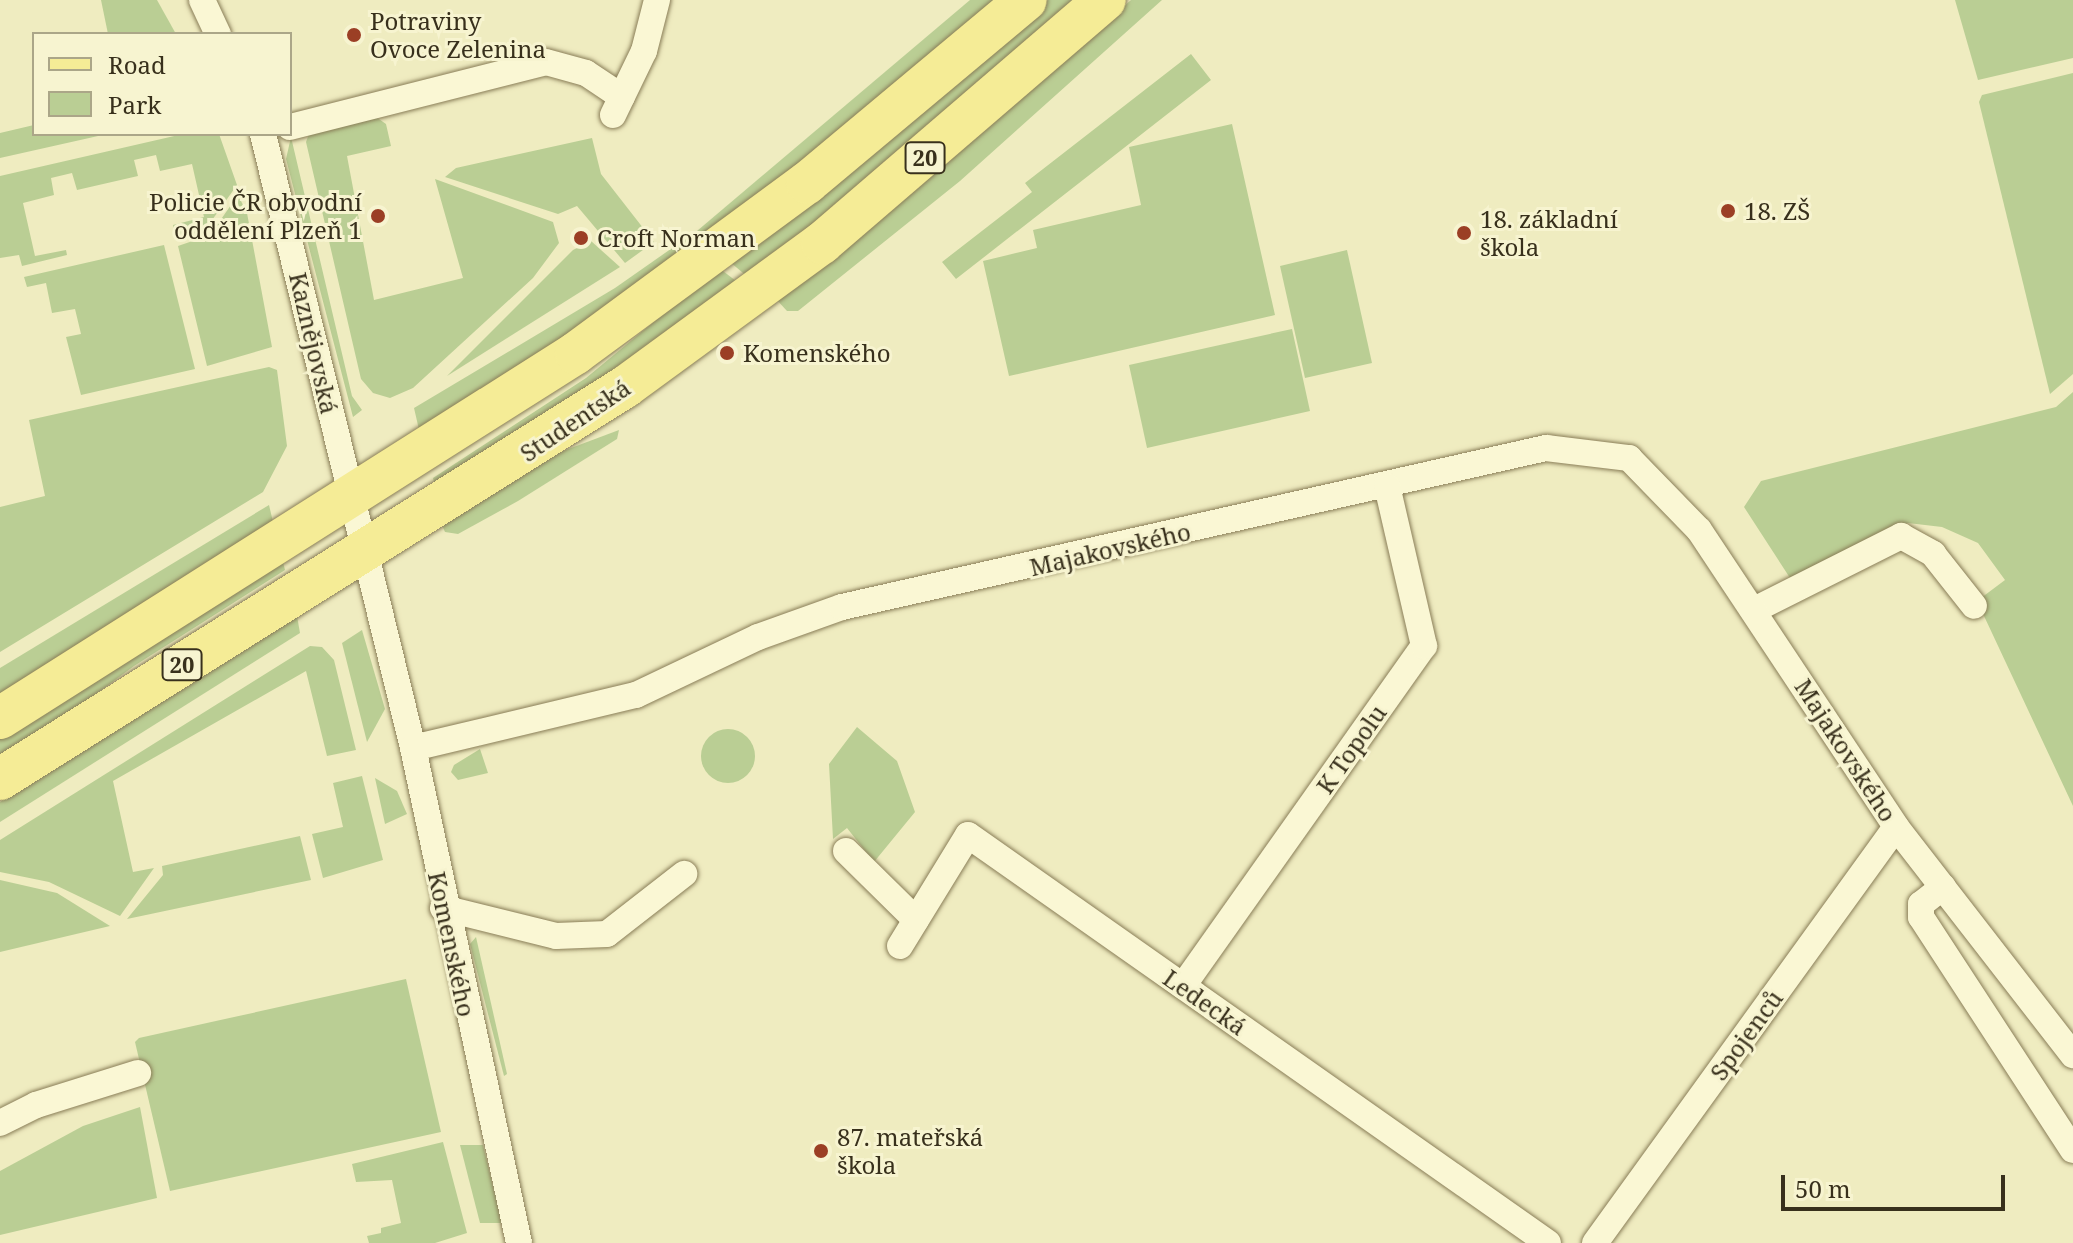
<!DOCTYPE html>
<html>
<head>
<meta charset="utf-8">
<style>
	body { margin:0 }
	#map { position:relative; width:2073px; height:1243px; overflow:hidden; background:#efecc0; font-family:"Noto Serif",serif }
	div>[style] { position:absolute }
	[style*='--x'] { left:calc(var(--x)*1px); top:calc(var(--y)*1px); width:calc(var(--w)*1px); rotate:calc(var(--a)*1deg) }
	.green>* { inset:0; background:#bace94 }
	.round { border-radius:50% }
	.roads { filter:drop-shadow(0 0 2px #897d57) drop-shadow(0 0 2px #897d57) }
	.minor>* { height:26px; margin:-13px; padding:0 13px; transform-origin:13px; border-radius:13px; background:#faf7d4 }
	.primary>* { height:42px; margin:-21px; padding:0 21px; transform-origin:21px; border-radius:21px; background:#f5ec96 }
	.dots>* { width:22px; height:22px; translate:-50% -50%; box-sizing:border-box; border:4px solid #f7f4d0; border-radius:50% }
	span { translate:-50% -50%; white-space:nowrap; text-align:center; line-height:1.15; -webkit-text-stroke:6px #f7f4d0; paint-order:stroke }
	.shield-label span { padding:2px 6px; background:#f7f4d0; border:2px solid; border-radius:6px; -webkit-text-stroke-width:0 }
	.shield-label { font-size:22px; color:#38301c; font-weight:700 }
	.poi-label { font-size:24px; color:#38301c }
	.left { translate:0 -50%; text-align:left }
	.right { translate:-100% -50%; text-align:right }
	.street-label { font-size:24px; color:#38301c }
	.legend { position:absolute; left:32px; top:32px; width:260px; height:104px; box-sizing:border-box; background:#f7f4d0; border:2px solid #aba688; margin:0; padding:10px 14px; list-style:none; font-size:24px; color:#38301c }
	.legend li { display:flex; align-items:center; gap:16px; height:40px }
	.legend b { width:40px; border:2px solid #aba688 }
	.scale { position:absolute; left:1781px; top:1175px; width:224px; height:36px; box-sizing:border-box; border:4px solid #38301c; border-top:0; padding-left:10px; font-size:24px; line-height:28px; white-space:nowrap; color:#38301c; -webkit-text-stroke:6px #f7f4d0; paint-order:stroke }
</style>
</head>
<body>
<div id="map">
	<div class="green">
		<i style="clip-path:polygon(101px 0,157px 0,176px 34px,108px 34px)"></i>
		<i style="clip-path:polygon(970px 0,1000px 0,705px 241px,697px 231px)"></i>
		<i style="clip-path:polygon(1048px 0,1081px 0,749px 278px,730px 262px)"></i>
		<i style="clip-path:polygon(1131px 0,1162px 0,960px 181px,798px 311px,787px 311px,776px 299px,987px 129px)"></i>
		<i style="clip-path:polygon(1955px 0,2073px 0,2073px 58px,1978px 80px)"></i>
		<i style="clip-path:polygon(1191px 54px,1211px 80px,956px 279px,942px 262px,1032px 192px,1025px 183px)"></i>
		<i style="clip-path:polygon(2073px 73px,2073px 374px,2050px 394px,1979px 102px,1982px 95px)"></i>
		<i style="clip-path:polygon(376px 117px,386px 124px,391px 146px,347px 156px,374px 300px,463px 278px,435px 179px,553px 222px,559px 243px,533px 278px,413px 388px,390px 398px,373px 393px,361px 379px,306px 142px,309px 134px)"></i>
		<i style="clip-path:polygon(1232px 124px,1275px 315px,1009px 376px,983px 261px,1037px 248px,1033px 230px,1141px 205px,1129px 147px)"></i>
		<i style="clip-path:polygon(34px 125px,34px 134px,107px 134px,0 158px,0 133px)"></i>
		<i style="clip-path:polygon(183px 134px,219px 134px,237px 185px,205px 230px,176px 240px,173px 225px,204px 217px,192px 164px,160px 171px,156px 155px,134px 160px,138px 176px,77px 190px,72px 173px,51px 178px,54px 195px,23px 203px,35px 256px,66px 250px,67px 255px,22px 266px,19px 255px,0 258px,0 176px)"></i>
		<i style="clip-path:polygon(291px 137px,352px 396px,362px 410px,353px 417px,286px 159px)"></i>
		<i style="clip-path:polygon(592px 138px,601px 174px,654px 242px,625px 263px,577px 206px,558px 214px,445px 177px,456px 168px)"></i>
		<i style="clip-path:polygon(238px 195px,247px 213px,272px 347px,207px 366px,178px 246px,210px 235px)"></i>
		<i style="clip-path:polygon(685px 239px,696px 248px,420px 434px,414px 408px,615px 288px)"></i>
		<i style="clip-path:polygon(591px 241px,620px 267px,447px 376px,573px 250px)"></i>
		<i style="clip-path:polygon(164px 245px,195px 369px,81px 395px,66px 337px,81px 334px,75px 309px,52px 313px,46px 283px,27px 287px,24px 277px)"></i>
		<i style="clip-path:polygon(1347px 250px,1372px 363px,1305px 378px,1280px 266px)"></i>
		<i style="clip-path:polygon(719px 268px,740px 284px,436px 491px,433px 478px,586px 378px)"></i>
		<i style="clip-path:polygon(1292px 329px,1310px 411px,1147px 448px,1129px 365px)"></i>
		<i style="clip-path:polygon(269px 367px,277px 370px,287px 446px,263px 492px,0 652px,0 507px,45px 496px,29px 420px)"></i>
		<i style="clip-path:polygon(2073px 392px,2073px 806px,1977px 601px,2005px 580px,1978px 543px,1942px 527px,1908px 523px,1790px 578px,1744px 507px,1761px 481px,2056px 407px)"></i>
		<i style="clip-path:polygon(619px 430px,617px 439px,518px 501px,458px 534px,445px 532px,442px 525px,555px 454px)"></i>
		<i style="clip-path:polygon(269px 505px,274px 526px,0 699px,0 668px)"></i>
		<i style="clip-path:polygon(282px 558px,285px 570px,134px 666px,0 765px,0 739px)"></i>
		<i style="clip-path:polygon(297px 616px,300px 633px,0 822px,0 802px)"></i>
		<i style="clip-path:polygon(362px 630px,385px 709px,367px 742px,342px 643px)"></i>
		<i style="clip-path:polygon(310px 646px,322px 647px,334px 660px,356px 750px,327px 756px,306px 671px,113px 781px,133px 872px,154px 868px,120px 916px,49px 882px,0 872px,0 840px)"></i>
		<i style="clip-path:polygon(857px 727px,897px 761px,915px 812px,874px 862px,847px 828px,833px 839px,829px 764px)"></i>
		<i class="round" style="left:701px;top:729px;width:54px;height:54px"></i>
		<i style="clip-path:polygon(480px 749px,488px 773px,458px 780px,451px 772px,454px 765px)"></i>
		<i style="clip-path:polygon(362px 776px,383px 860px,323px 878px,312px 834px,343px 827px,333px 783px)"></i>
		<i style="clip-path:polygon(375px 778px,397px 791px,407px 814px,385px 824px)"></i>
		<i style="clip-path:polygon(300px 836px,311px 880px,127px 919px,163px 875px,162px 866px)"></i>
		<i style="clip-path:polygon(0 880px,57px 893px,110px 926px,0 952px)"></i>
		<i style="clip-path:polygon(476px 937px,507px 1074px,504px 1076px,470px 944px)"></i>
		<i style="clip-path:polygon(406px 979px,441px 1132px,170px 1191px,135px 1042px,139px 1038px)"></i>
		<i style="clip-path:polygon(140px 1107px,157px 1198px,0 1235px,0 1171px,83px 1126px)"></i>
		<i style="clip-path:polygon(443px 1142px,467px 1233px,435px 1243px,369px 1243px,367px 1236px,381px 1233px,381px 1228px,401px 1223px,392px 1180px,356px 1182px,352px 1164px)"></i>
		<i style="clip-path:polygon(460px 1145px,483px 1145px,502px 1223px,480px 1223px)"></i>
	</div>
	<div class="roads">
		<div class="minor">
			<i style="--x:202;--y:0;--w:38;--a:65"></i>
			<i style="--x:613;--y:115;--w:71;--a:-64.2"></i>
			<i style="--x:644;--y:51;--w:53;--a:-75.7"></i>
			<i style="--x:290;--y:127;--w:264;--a:-14.2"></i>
			<i style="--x:546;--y:62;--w:41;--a:15.4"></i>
			<i style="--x:586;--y:73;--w:43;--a:33.7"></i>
			<i style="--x:263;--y:134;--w:632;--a:76.27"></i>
			<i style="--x:413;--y:748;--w:506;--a:77.91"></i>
			<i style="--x:1754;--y:610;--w:165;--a:-26.7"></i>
			<i style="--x:1901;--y:536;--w:37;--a:29"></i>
			<i style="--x:1933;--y:554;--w:66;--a:51.7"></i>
			<i style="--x:413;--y:748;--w:229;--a:-13.4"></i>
			<i style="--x:636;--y:695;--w:135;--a:-25.4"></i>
			<i style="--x:758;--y:637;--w:89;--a:-19.7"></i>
			<i style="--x:842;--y:607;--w:722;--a:-12.73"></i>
			<i style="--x:1546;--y:448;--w:84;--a:6.9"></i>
			<i style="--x:1629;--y:458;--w:100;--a:45.8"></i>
			<i style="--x:1699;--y:530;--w:356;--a:56.4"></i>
			<i style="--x:1896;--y:827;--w:289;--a:52.2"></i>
			<i style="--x:846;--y:851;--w:98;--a:44.6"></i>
			<i style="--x:1943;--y:887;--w:28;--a:142"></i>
			<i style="--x:1921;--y:904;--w:13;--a:90"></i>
			<i style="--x:1921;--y:917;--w:278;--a:56.9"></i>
			<i style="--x:443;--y:908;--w:116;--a:13.9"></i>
			<i style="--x:556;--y:936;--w:51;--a:-2.2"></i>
			<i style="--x:607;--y:934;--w:98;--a:-37.9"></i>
			<i style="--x:900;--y:946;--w:130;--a:-58.5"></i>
			<i style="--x:968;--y:835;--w:709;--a:35.12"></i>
			<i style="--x:1183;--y:986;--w:417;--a:-54.7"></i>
			<i style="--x:1424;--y:646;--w:164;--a:-103"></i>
			<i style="--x:0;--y:1123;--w:40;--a:-26.6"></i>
			<i style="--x:36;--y:1105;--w:107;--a:-17.4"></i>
			<i style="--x:1595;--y:1243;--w:513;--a:-54.11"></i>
		</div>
		<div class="primary">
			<i style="--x:0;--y:718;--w:682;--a:-32.36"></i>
			<i style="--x:576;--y:353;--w:287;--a:-36.4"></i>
			<i style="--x:807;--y:183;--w:285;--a:-39.9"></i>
			<i style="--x:0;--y:779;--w:738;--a:-32.1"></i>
			<i style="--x:625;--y:387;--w:244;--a:-36.2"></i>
			<i style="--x:822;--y:243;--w:373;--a:-40.7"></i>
		</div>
	</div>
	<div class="dots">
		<i style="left:354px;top:35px;background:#9b3f25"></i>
		<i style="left:1728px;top:211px;background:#9b3f25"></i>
		<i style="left:378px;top:216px;background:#9b3f25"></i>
		<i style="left:1464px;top:233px;background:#9b3f25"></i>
		<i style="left:581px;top:238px;background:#9b3f25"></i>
		<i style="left:727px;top:353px;background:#9b3f25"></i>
		<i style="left:821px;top:1151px;background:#9b3f25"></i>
	</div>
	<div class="shield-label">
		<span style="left:925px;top:158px">20</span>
		<span style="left:182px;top:665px">20</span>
	</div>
	<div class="poi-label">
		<span class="left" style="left:370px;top:35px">Potraviny<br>Ovoce Zelenina</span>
		<span class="right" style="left:362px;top:216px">Policie ČR obvodní<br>oddělení Plzeň 1</span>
		<span class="left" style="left:1744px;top:211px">18. ZŠ</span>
		<span class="left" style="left:1480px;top:233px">18. základní<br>škola</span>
		<span class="left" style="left:597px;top:238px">Croft Norman</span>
		<span class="left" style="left:743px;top:353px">Komenského</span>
		<span class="left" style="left:837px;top:1151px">87. mateřská<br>škola</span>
	</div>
	<div class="street-label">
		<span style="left:314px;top:343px;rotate:77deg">Kaznějovská</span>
		<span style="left:575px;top:420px;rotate:-34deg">Studentská</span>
		<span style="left:1110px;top:549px;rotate:-13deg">Majakovského</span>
		<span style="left:1351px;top:749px;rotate:-55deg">K Topolu</span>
		<span style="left:1846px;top:750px;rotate:57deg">Majakovského</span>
		<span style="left:452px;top:944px;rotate:78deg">Komenského</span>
		<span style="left:1205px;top:1002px;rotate:35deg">Ledecká</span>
		<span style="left:1746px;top:1035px;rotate:-54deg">Spojenců</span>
	</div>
	<ul class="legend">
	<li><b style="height:10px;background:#f5ec96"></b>Road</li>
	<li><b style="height:22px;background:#bace94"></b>Park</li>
	</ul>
	<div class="scale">50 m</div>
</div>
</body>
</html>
